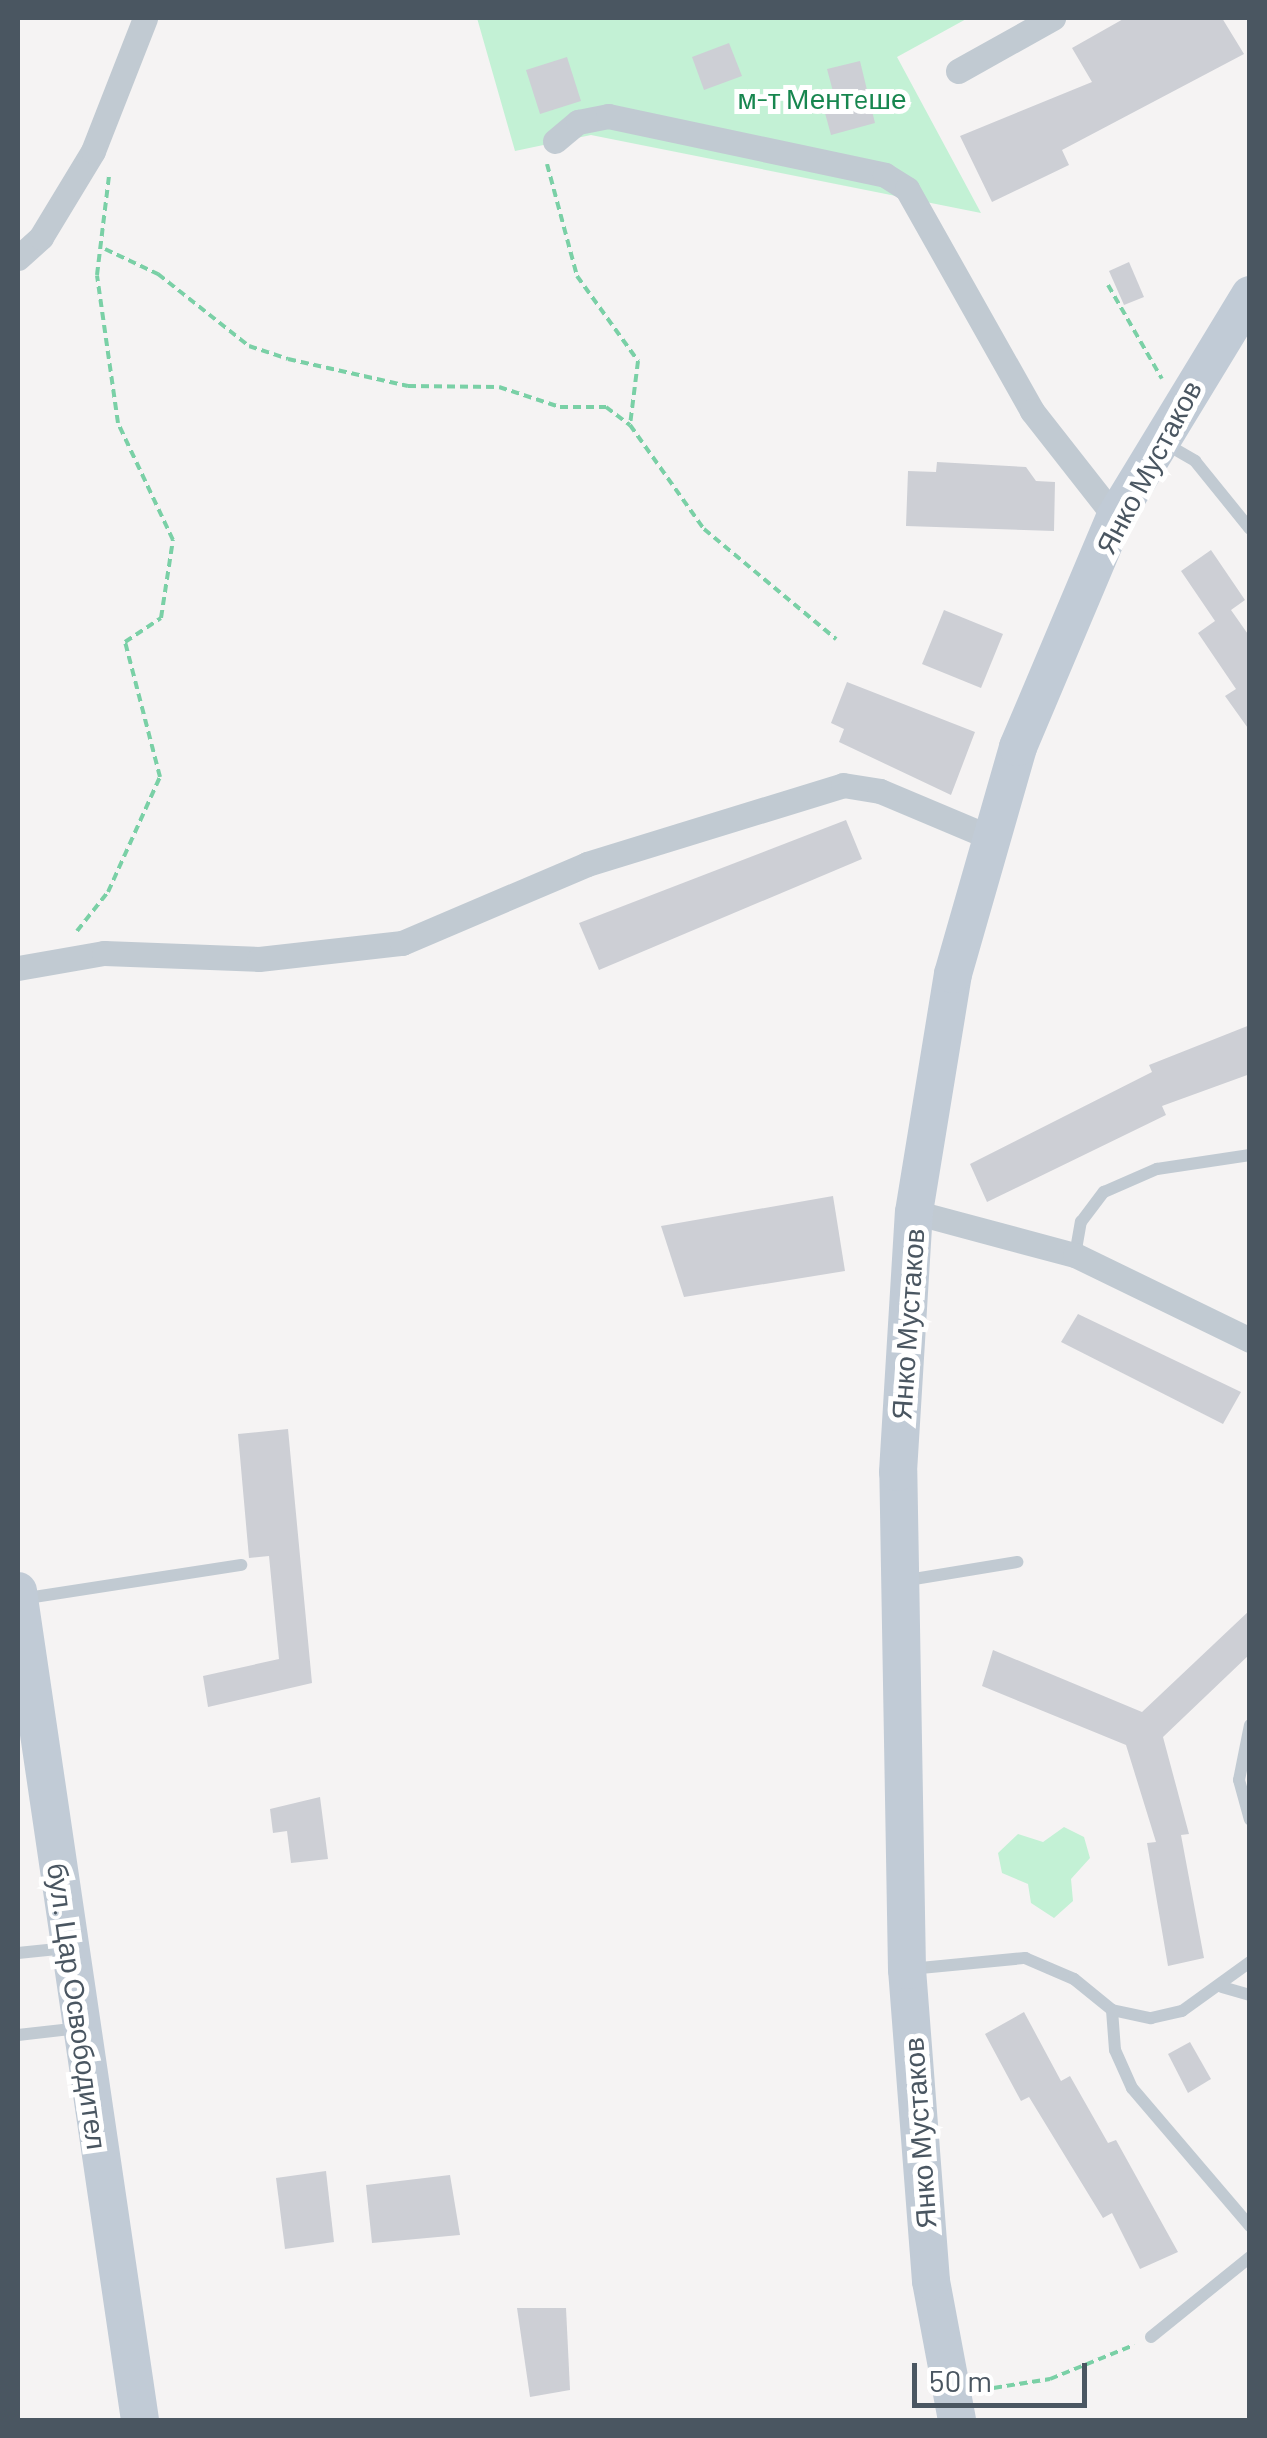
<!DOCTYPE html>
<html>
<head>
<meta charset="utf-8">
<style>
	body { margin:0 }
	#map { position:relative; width:1267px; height:2438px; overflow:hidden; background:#f5f3f3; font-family:Barlow,sans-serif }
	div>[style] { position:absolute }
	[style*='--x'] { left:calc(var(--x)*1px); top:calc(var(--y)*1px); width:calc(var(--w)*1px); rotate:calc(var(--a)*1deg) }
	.green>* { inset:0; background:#c3f1d5 }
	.building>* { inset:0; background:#cdcfd5 }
	.path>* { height:4px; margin-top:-2px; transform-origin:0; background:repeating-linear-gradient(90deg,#7ad0a6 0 8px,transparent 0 13px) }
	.lane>* { height:12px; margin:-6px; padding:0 6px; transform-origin:6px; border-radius:6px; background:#c1cad2 }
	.street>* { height:25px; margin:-12.5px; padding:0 12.5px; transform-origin:12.5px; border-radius:12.5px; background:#c1cad2 }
	.secondary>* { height:38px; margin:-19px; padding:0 19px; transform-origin:19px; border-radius:19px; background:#c1cbd6 }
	span { translate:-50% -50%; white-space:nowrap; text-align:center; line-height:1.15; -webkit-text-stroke:10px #fff; paint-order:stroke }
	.park-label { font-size:28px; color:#17864f }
	.street-label { font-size:28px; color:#4a5661 }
	.frame { position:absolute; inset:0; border:20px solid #4a5661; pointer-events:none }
	.scale { position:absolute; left:912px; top:2363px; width:175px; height:45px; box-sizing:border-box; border:5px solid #4a5661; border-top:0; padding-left:12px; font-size:30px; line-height:35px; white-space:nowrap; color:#4a5661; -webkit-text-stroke:8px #fff; paint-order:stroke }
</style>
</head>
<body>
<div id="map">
	<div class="green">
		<i style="clip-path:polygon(477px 18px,968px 18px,897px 57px,981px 213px,591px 135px,515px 151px)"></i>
		<i style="clip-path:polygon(1064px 1827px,1084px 1837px,1090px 1858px,1071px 1879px,1073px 1901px,1054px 1918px,1031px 1903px,1028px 1884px,1002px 1873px,998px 1853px,1018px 1834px,1043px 1842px)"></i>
	</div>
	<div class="building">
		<i style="clip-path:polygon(1125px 18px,1222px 18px,1244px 54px,1062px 150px,1069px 165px,992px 202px,960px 136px,1092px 82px,1072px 48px)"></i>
		<i style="clip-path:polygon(729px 43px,742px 76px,704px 90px,692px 57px)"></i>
		<i style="clip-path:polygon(567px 57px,581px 101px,540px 114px,526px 70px)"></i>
		<i style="clip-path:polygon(860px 61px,875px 123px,831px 135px,822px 102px,835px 99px,827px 69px)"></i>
		<i style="clip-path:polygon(1129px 262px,1144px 297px,1124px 305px,1109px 271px)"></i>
		<i style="clip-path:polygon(937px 462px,1026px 467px,1036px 481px,1055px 482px,1054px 531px,906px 526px,908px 471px,936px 472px)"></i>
		<i style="clip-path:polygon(1211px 550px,1245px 600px,1231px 610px,1250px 637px,1250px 731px,1225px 696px,1236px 689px,1198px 633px,1215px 621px,1181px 571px)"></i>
		<i style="clip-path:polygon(944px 610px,1003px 634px,981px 688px,922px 664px)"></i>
		<i style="clip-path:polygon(847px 682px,975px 732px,951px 795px,839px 742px,844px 729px,831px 723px)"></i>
		<i style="clip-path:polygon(846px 820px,862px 859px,599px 970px,579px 923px)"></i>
		<i style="clip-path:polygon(1250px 1025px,1250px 1074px,1162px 1106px,1166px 1115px,987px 1202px,970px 1164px,1152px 1072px,1149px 1065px)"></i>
		<i style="clip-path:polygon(833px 1196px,845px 1271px,684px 1297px,661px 1226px)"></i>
		<i style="clip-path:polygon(1078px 1314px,1241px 1392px,1223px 1424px,1061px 1342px)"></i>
		<i style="clip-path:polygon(288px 1429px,312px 1683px,208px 1707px,203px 1676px,279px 1659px,269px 1556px,249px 1558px,238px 1434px)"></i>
		<i style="clip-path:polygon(1250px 1610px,1250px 1654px,1163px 1737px,1189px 1834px,1181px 1835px,1204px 1958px,1168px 1966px,1147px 1843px,1156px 1842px,1126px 1745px,982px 1686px,993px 1650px,1142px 1712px)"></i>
		<i style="clip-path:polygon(320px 1797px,328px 1859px,291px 1863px,287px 1831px,273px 1833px,270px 1809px)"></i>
		<i style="clip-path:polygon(1024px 2012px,1061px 2081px,1070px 2076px,1108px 2143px,1116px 2140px,1178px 2252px,1140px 2269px,1112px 2213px,1103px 2218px,1029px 2097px,1021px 2101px,985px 2034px)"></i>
		<i style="clip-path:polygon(1190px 2042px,1211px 2079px,1188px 2093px,1168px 2054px)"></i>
		<i style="clip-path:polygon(326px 2171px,334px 2242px,285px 2249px,276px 2178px)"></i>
		<i style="clip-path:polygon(450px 2175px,460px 2235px,372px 2243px,366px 2185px)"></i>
		<i style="clip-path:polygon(517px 2308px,566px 2308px,570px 2390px,530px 2397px)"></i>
	</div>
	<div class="path">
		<i style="--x:547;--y:164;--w:116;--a:75"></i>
		<i style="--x:577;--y:276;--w:105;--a:54.3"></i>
		<i style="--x:638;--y:361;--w:64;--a:97.1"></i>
		<i style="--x:105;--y:249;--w:59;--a:25.3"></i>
		<i style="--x:158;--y:274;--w:116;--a:38.4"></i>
		<i style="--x:249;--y:346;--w:41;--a:18.4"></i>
		<i style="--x:288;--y:359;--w:123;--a:12.7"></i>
		<i style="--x:408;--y:386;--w:91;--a:0.6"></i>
		<i style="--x:499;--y:387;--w:64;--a:18.2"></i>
		<i style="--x:560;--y:407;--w:46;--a:0"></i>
		<i style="--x:606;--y:407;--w:30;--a:37"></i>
		<i style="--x:630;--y:425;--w:128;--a:54.6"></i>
		<i style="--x:704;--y:529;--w:172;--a:39.8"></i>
		<i style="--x:1108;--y:285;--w:108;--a:60.1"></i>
		<i style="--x:77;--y:931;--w:50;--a:-51.5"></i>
		<i style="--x:108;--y:892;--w:126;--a:-65.7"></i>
		<i style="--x:160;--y:777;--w:139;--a:-104.5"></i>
		<i style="--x:125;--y:642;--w:43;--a:-33.7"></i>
		<i style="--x:161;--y:618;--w:79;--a:-81.3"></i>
		<i style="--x:173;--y:540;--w:129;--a:-115.2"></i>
		<i style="--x:118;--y:423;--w:149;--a:-98.1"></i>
		<i style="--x:97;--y:275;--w:100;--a:-83.1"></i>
		<i style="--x:981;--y:2390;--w:70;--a:-9.1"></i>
		<i style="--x:1050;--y:2379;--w:91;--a:-22"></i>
	</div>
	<div class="lane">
		<i style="--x:1166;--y:444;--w:34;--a:30"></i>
		<i style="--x:1195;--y:461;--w:87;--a:51"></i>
		<i style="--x:1075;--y:1255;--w:34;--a:-80"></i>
		<i style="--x:1081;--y:1222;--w:38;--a:-53"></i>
		<i style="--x:1104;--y:1192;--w:58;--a:-23.5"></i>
		<i style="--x:1157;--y:1169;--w:94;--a:-8.6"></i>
		<i style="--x:902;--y:1581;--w:117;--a:-9.4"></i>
		<i style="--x:21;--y:1599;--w:223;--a:-8.8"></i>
		<i style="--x:1250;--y:1725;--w:56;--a:101.3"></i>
		<i style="--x:1239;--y:1780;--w:41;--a:74.6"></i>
		<i style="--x:18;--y:1953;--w:49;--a:-5.8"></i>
		<i style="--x:910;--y:1969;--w:116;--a:-5.5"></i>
		<i style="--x:1025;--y:1958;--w:53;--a:23.2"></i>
		<i style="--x:1074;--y:1979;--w:49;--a:39.2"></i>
		<i style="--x:1112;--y:2010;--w:40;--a:85.7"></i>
		<i style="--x:1115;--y:2050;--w:42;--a:65.9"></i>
		<i style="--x:1132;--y:2088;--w:182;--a:49.5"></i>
		<i style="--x:1222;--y:1987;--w:29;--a:16"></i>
		<i style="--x:1112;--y:2010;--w:40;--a:12"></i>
		<i style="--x:1151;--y:2018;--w:32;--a:-13"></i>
		<i style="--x:1182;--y:2011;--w:84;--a:-35.8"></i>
		<i style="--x:18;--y:2035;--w:61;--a:-6.5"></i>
		<i style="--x:1151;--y:2337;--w:127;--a:-38.9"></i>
	</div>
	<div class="street">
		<i style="--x:958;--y:71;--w:109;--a:-29.2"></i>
		<i style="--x:555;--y:141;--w:30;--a:-40"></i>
		<i style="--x:578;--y:122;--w:31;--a:-11"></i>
		<i style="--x:608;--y:116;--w:283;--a:12"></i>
		<i style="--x:885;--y:175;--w:26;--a:32"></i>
		<i style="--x:907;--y:189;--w:255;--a:60.6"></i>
		<i style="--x:1032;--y:411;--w:135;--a:51.9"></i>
		<i style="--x:18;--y:258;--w:31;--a:-42"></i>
		<i style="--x:41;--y:237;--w:100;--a:-58.8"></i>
		<i style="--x:93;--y:151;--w:143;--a:-68.6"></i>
		<i style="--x:18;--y:968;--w:87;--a:-9.9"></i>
		<i style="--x:104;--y:953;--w:155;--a:2.2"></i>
		<i style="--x:259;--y:959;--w:144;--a:-6.4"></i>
		<i style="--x:402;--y:943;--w:201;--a:-23.1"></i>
		<i style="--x:587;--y:864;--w:268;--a:-17.1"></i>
		<i style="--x:843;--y:785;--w:37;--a:9"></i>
		<i style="--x:880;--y:791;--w:116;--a:22.8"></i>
		<i style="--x:914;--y:1212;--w:167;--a:15"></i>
		<i style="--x:1075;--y:1255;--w:195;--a:25.9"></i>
	</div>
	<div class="secondary">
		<i style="--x:18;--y:1591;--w:838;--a:81.63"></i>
		<i style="--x:957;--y:2420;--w:141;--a:-100.6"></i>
		<i style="--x:931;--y:2281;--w:312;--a:-94.4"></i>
		<i style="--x:907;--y:1970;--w:498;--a:-91"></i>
		<i style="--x:898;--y:1472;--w:260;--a:-86.5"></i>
		<i style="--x:914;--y:1212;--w:241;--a:-80.7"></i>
		<i style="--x:953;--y:974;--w:236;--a:-74"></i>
		<i style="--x:1018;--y:747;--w:250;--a:-67.1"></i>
		<i style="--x:1115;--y:517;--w:260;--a:-58.7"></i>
	</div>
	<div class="park-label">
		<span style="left:822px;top:98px">м-т Ментeше</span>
	</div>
	<div class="street-label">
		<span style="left:1148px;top:467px;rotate:-62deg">Янко Мустаков</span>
		<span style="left:907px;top:1324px;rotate:-86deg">Янко Мустаков</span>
		<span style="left:78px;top:2006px;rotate:82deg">бул. Цар Освободител</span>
		<span style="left:919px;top:2133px;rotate:-94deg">Янко Мустаков</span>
	</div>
	<div class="frame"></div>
	<div class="scale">50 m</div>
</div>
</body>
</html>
